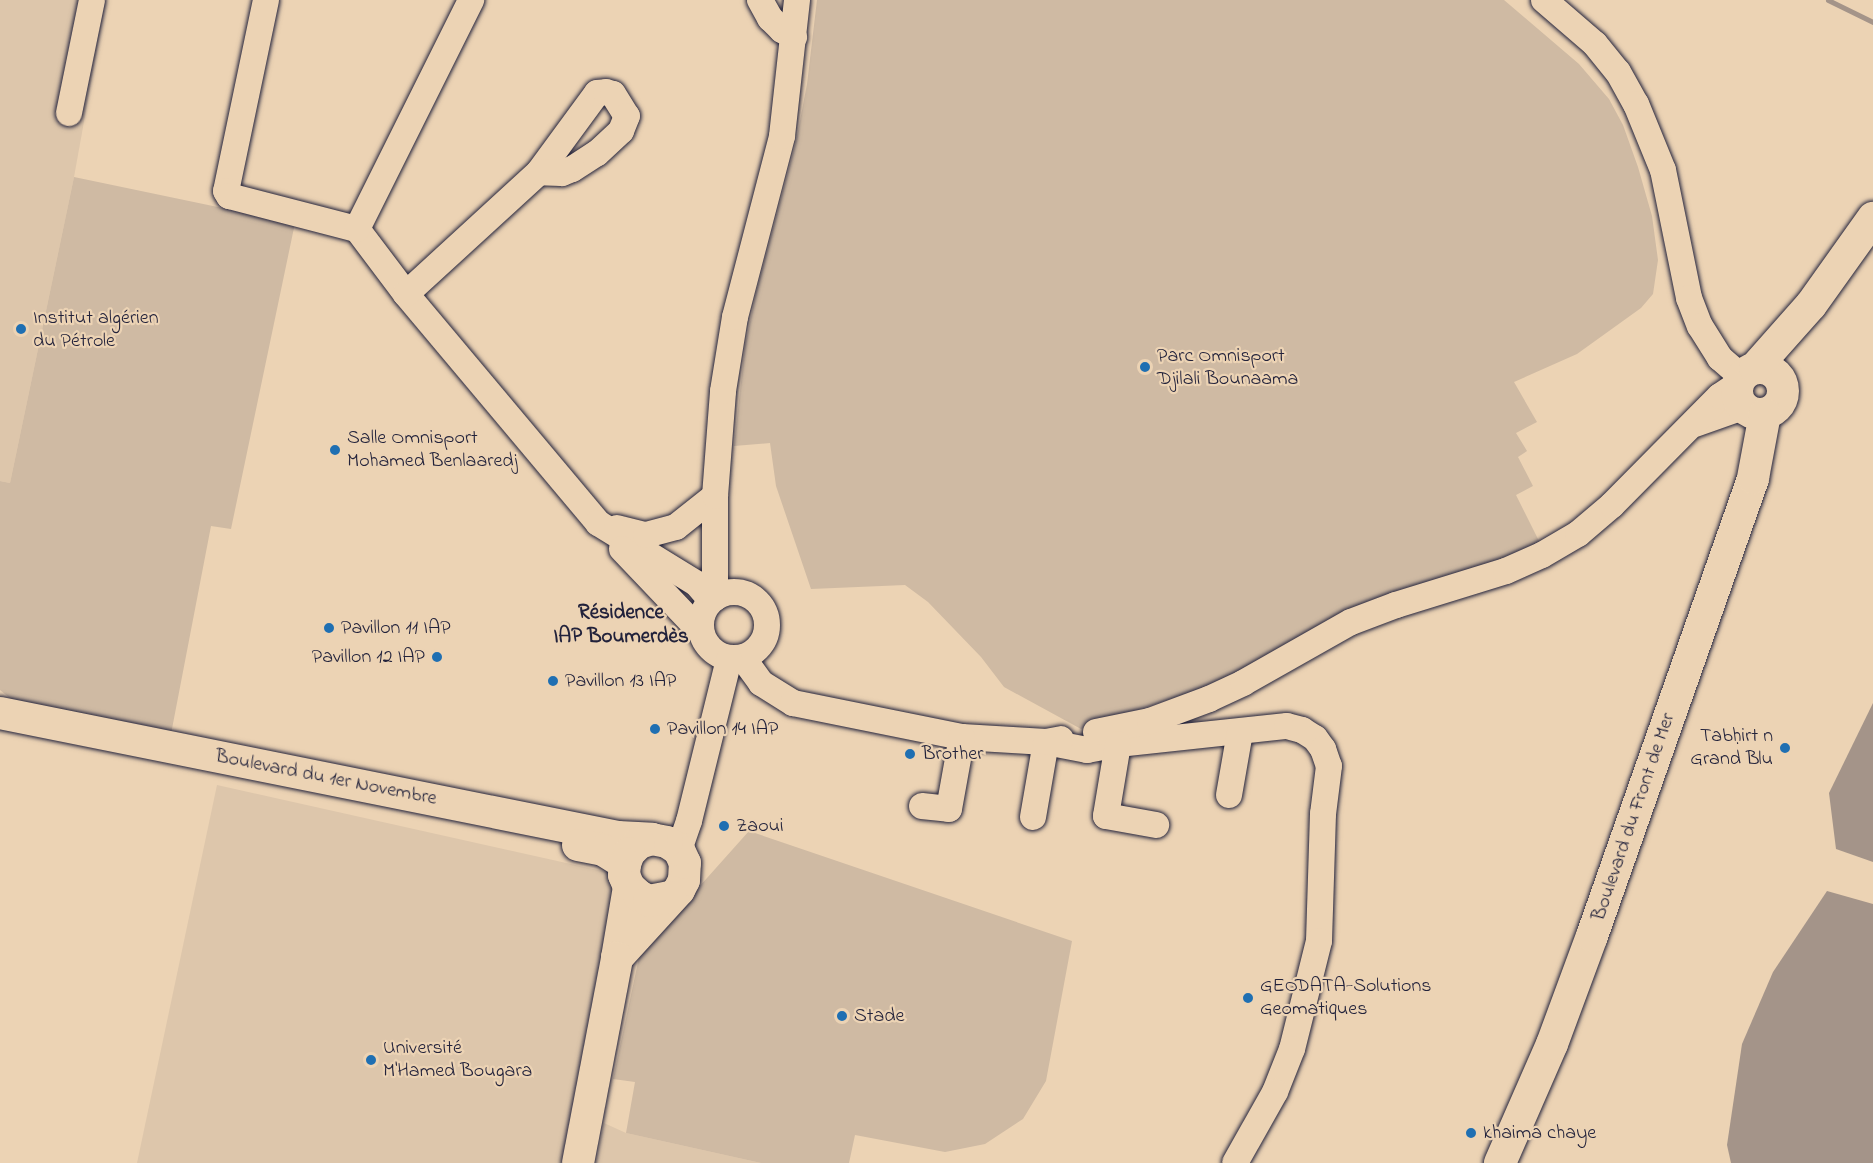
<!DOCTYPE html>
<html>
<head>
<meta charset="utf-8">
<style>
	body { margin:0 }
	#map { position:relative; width:1873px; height:1163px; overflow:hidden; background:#ecd3b4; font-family:"Indie Flower",sans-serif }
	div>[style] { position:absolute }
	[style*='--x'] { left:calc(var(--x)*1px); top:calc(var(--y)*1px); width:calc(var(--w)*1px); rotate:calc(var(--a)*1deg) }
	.built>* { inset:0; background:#ddc6ab }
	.green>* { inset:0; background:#cfbaa3 }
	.water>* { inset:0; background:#a49489 }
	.stream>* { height:5px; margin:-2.5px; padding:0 2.5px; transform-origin:2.5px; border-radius:2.5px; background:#a49489 }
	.roads { filter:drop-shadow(0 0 2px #22223b) drop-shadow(0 0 2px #22223b) }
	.minor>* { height:26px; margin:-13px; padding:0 13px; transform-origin:13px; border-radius:13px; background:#ecd3b4 }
	.minor>.ring { margin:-13px; padding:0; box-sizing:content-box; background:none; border:26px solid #ecd3b4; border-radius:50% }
	.major>* { height:32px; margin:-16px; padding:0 16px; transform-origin:16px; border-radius:16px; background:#ecd3b4 }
	.major>.ring { margin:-16px; padding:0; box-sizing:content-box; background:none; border:32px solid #ecd3b4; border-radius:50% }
	.dots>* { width:16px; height:16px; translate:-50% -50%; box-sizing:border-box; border:3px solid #ecd3b4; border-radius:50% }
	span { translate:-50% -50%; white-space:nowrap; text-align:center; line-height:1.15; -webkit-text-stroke:4.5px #ecd3b4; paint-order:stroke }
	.poi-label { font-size:20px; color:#22223b }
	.left { translate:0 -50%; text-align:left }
	.right { translate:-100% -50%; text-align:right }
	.street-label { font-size:20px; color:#22223b }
	.neighbourhood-label { font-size:21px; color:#22223b; font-weight:700 }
</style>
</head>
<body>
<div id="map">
	<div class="built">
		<i style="clip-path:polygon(0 0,106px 0,74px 177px,10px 483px,0 481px)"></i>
		<i style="clip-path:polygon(217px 785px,620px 875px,563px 1163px,137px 1163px)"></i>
		<i style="clip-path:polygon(604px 1123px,626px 1133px,761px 1163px,596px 1163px)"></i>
	</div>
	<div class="green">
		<i style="clip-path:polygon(817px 0,1504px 0,1579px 64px,1609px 99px,1623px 125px,1638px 167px,1652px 216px,1658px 260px,1653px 294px,1641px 308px,1577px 354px,1514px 382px,1537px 422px,1516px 433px,1527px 451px,1518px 457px,1533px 486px,1516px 495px,1541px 545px,1221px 682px,1081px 729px,1004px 687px,981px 657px,928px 602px,905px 585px,811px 589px,776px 486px,770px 443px,734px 446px,745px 346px,756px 293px,796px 142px,807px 84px)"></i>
		<i style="clip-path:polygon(74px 177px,295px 223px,231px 529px,211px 526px,171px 734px,11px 699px,0 690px,0 481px,10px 483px)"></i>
		<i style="clip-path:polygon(749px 831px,1072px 941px,1046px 1081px,1023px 1119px,985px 1144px,945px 1152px,855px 1135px,849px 1163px,761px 1163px,626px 1133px,635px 1082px,613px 1079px,640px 953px)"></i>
	</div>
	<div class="water">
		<i style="clip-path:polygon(1873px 703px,1873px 862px,1836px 849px,1829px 793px)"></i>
		<i style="clip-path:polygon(1827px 891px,1873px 904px,1873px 1163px,1731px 1163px,1727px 1145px,1742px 1044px,1773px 972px)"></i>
	</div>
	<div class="stream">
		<i style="--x:1828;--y:0;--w:50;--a:26.1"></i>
	</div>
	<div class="roads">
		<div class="minor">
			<i style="--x:266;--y:0;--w:195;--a:101.8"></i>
			<i style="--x:226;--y:191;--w:6;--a:59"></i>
			<i style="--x:229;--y:196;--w:132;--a:14.5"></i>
			<i style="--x:357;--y:229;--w:81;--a:53"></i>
			<i style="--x:406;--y:294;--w:299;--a:50"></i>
			<i style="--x:598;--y:523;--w:116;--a:31.6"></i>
			<i style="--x:697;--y:584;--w:21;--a:49"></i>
			<i style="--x:760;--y:0;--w:21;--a:61"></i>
			<i style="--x:770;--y:18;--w:17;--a:45"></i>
			<i style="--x:782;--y:30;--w:14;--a:30"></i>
			<i style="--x:1544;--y:0;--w:67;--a:40.8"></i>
			<i style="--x:1595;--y:44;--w:36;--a:51"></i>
			<i style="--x:1618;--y:72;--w:37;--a:61"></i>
			<i style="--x:1636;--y:104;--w:71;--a:67.8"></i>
			<i style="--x:1663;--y:170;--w:131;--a:78.5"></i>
			<i style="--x:1689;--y:298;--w:30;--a:69"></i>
			<i style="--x:1700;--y:326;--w:38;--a:58"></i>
			<i style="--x:1720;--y:358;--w:29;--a:41"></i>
			<i style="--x:69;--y:113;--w:115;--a:-78.5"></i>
			<i style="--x:357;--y:229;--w:256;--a:-63.5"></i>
			<i style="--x:406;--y:294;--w:180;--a:-42.5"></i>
			<i style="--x:539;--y:172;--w:98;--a:-53.7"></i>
			<i style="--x:597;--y:93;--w:9;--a:-6"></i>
			<i style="--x:606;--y:92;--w:7;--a:16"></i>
			<i style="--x:613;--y:94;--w:26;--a:58"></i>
			<i style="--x:627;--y:116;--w:16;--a:112"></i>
			<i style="--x:621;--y:131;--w:33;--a:137"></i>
			<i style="--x:597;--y:153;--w:30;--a:147"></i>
			<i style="--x:572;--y:169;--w:11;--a:158"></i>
			<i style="--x:562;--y:173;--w:23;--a:-178"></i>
			<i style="--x:1695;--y:424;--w:51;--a:-19.5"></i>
			<i style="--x:617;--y:528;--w:30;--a:14"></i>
			<i style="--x:646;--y:535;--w:31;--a:-15"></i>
			<i style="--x:676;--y:527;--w:50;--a:-38.5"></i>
			<i style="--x:622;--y:549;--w:115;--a:46.4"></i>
			<i class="ring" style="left:701px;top:592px;width:40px;height:40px"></i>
			<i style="--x:715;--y:598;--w:102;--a:-90"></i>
			<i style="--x:715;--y:496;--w:105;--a:-85.6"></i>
			<i style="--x:723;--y:391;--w:75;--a:-80.8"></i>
			<i style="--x:735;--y:317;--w:187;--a:-75.4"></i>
			<i style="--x:782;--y:136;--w:137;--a:-83.7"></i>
			<i style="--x:743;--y:658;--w:31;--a:54"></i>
			<i style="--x:761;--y:683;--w:38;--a:32"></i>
			<i style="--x:793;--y:703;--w:172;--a:11.4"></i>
			<i style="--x:962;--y:737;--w:84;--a:3.4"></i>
			<i style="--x:1046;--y:742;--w:42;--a:11"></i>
			<i style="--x:1087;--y:750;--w:32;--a:-11"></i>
			<i style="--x:1118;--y:744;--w:170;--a:-6.1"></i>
			<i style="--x:1287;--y:726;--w:16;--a:15"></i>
			<i style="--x:1302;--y:730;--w:15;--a:32"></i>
			<i style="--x:1315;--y:738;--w:14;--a:54"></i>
			<i style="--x:1323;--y:749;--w:18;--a:71"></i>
			<i style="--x:1329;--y:766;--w:48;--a:97.1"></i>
			<i style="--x:1323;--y:814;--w:127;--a:91.8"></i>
			<i style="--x:1319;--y:941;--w:111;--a:104"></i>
			<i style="--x:1292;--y:1049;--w:46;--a:111.6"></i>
			<i style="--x:1275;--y:1092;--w:81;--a:119.4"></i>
			<i style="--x:1096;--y:732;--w:55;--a:-11.5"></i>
			<i style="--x:1150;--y:721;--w:63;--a:-20.4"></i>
			<i style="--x:1209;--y:699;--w:38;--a:-25"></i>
			<i style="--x:1243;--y:683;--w:124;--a:-29.5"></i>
			<i style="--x:1351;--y:622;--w:48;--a:-20.7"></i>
			<i style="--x:1396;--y:605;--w:115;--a:-17.2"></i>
			<i style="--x:1506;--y:571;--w:39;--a:-24"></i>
			<i style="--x:1542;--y:555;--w:42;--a:-30.3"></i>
			<i style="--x:1578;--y:534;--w:45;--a:-40.5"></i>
			<i style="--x:1612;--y:505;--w:153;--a:-45.3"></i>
			<i style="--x:1720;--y:396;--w:22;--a:-34"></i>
			<i style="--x:1118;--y:744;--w:73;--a:99.5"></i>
			<i style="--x:1106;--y:816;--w:51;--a:10.2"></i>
			<i style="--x:1229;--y:795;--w:64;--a:-80.1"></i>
			<i style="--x:922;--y:806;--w:27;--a:6"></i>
			<i style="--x:949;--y:809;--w:73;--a:-79.8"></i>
			<i style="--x:1033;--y:817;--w:76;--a:-80.2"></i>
			<i style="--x:1046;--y:742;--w:15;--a:-11"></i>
			<i style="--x:679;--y:850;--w:31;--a:-71"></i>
			<i style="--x:689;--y:821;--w:167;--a:-76.1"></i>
		</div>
		<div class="major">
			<i class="ring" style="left:1737px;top:368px;width:14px;height:14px"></i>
			<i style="--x:1755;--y:368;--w:84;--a:-48.4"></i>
			<i style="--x:1811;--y:305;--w:107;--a:-54.5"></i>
			<i style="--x:0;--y:713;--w:630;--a:11.35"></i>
			<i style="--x:618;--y:837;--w:34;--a:3"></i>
			<i style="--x:578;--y:845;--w:25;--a:11"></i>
			<i style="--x:603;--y:850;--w:26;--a:32"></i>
			<i style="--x:629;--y:887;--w:72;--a:99.6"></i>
			<i style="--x:617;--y:958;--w:92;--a:-47.6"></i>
			<i style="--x:679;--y:890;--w:11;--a:-63"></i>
			<i style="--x:684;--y:880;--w:17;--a:-87"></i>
			<i style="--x:685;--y:863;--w:14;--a:-115"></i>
			<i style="--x:679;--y:850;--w:14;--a:-146"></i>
			<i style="--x:667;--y:842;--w:15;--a:-169"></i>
			<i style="--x:652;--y:839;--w:14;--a:163"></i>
			<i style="--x:639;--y:843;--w:14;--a:135"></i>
			<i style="--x:629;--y:853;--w:12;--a:110"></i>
			<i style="--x:625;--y:864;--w:11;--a:95"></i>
			<i style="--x:624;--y:875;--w:13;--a:67"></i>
			<i style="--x:629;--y:887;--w:13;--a:42"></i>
			<i style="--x:639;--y:896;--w:11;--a:27"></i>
			<i style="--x:649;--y:901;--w:21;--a:-11"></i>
			<i style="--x:578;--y:1163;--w:209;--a:-79.2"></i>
			<i style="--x:1500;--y:1163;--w:130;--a:-66.4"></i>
			<i style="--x:1552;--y:1044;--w:115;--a:-69.7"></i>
			<i style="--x:1592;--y:936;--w:485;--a:-70.6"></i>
			<i style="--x:1753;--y:478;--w:65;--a:-79.4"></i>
		</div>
	</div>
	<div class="dots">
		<i style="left:21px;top:329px;background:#1f6fb2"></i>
		<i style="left:1145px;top:367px;background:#1f6fb2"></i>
		<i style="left:335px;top:450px;background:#1f6fb2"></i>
		<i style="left:329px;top:628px;background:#1f6fb2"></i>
		<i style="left:437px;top:657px;background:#1f6fb2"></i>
		<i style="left:553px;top:681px;background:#1f6fb2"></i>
		<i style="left:655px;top:729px;background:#1f6fb2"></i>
		<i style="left:1785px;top:748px;background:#1f6fb2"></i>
		<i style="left:910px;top:754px;background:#1f6fb2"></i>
		<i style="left:724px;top:826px;background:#1f6fb2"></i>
		<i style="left:1248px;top:998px;background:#1f6fb2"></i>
		<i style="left:842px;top:1016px;background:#1f6fb2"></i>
		<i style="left:371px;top:1060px;background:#1f6fb2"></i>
		<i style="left:1471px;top:1133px;background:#1f6fb2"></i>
	</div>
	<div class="poi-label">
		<span class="left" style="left:33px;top:330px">Institut algérien<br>du Pétrole</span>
		<span class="left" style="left:1157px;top:368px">Parc Omnisport<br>Djilali Bounaama</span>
		<span class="left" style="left:347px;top:450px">Salle Omnisport<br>Mohamed Benlaaredj</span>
		<span class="left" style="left:341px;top:628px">Pavillon 11 IAP</span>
		<span class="right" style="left:425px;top:657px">Pavillon 12 IAP</span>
		<span class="left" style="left:565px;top:681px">Pavillon 13 IAP</span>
		<span class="left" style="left:667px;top:729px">Pavillon 14 IAP</span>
		<span class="right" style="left:1773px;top:748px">Tabḥirt n<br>Grand Blu</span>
		<span class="left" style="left:922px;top:754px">Brother</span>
		<span class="left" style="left:736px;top:826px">Zaoui</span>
		<span class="left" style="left:1260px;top:998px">GEODATA-Solutions<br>Geomatiques</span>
		<span class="left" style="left:854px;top:1016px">Stade</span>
		<span class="left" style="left:383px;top:1060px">Université<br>M'Hamed Bougara</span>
		<span class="left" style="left:1483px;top:1133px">khaima chaye</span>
	</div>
	<div class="street-label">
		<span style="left:326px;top:778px;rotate:11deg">Boulevard du 1er Novembre</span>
		<span style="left:1634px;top:817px;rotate:-71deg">Boulevard du Front de Mer</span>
	</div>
	<div class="neighbourhood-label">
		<span style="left:621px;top:625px">Résidence<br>IAP Boumerdès</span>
	</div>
</div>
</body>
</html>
